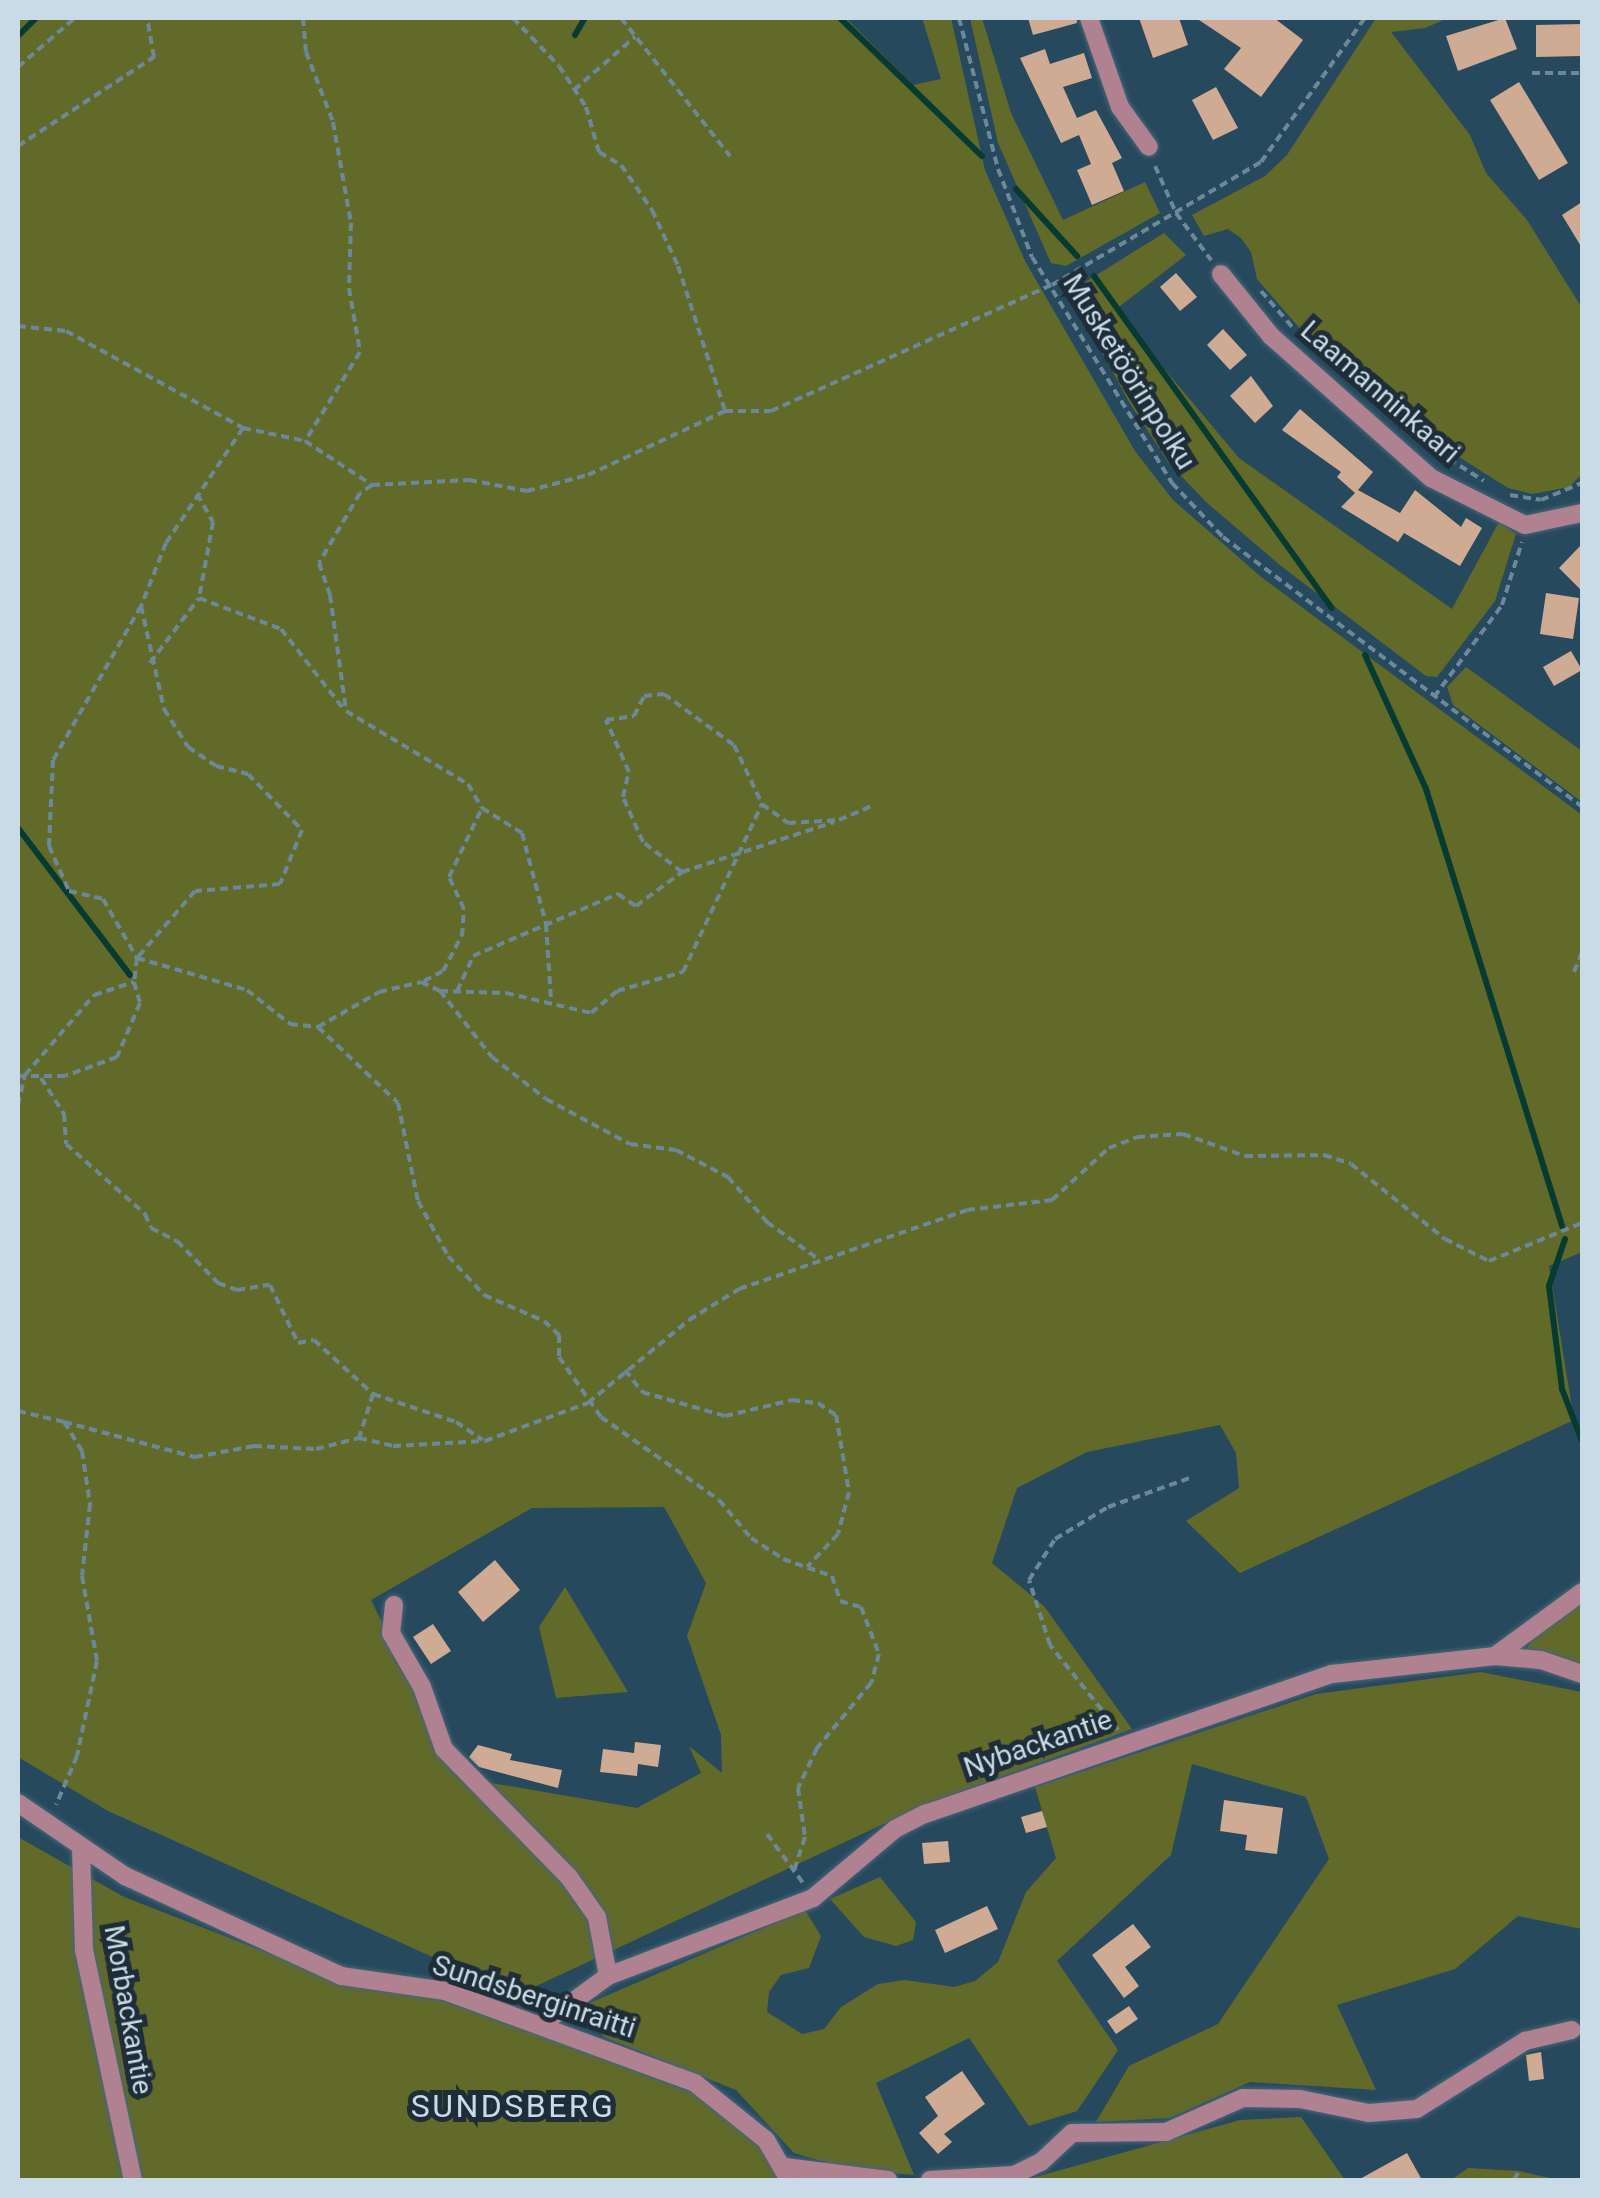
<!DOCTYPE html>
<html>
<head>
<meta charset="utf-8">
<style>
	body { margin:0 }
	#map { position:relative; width:1600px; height:2198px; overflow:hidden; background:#27495d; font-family:Roboto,sans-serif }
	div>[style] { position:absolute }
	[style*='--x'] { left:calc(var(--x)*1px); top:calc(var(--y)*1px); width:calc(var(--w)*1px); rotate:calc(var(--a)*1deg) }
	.green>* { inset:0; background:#626a2a }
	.stream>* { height:6px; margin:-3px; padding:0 3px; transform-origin:3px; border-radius:3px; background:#073a30 }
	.building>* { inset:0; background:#cfab94 }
	.path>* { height:4px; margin-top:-2px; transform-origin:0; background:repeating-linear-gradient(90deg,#6d8899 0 8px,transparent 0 13px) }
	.roads { filter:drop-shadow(0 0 2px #476679) drop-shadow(0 0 2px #476679) }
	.minor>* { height:18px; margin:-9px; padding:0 9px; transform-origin:9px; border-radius:9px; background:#af8191 }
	span { translate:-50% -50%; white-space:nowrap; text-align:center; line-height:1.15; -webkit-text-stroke:10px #1e2d37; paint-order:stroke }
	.street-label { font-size:28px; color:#c8dbe7 }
	.quarter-label { font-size:32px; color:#c8dbe7; letter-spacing:2.5px }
	.frame { position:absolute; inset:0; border:20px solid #c8dbe7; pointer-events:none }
</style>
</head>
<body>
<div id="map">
	<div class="green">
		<i style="clip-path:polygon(evenodd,18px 18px,846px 18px,913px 85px,941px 79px,922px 18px,951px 18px,985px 170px,1025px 261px,1135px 451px,1173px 500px,1260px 576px,1582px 815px,1582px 1252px,1549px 1266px,1574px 1420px,1240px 1573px,1186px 1521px,1239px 1488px,1236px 1453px,1220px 1425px,1087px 1452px,1017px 1488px,992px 1563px,1044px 1606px,1132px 1729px,922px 1806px,517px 1995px,108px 1811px,18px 1757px,18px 18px,664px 1507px,706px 1583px,687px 1636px,721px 1735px,722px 1773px,689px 1746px,701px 1773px,637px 1808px,457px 1777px,371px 1600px,532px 1508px,664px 1507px)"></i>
		<i style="clip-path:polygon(970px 18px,982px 18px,1011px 113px,1063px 220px,1145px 182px,1160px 213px,1066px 266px,1051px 263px,998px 143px)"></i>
		<i style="clip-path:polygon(1376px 18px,1448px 18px,1425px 28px,1391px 32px,1470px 135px,1486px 173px,1527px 220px,1582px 308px,1582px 474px,1569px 487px,1532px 494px,1508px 488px,1385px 410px,1322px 354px,1257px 279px,1251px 252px,1241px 238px,1228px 229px,1204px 236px,1192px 215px,1265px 176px,1287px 155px)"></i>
		<i style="clip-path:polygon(1164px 233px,1186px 255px,1115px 310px,1239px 458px,1452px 609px,1499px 522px,1516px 534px,1495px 601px,1437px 677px,1426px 676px,1281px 566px,1206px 502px,1168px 462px,1129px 402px,1069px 292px)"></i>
		<i style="clip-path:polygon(1466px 667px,1582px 751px,1582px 802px,1453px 705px,1447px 687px)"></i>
		<i style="clip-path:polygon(565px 1587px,628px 1692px,556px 1698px,539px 1627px)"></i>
		<i style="clip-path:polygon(1582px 1600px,1582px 1668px,1524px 1653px,1533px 1638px)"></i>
		<i style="clip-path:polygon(1481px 1672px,1582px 1692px,1582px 1929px,1518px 1916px,1455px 1969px,1337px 2005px,1376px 2090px,1250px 2082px,1170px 2118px,1096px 2122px,1129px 2066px,1218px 2024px,1329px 1859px,1306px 1797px,1192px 1764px,1171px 1855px,1057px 1961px,1118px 2050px,1077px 2111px,1029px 2126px,969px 2038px,876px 2083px,914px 2175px,852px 2170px,794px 2153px,736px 2090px,604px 2037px,578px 2008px,805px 1910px,821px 1936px,809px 1968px,781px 1975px,769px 1992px,767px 2012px,802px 2034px,824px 2029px,841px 2007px,878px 1984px,905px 1980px,954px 1987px,975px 1981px,998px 1962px,1026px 1892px,1056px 1858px,1035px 1787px,1316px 1694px)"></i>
		<i style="clip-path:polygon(18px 1837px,124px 1897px,346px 1983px,446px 1998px,711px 2100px,764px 2148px,778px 2180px,18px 2180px)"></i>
		<i style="clip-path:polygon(880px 1877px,916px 1922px,913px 1940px,896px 1946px,864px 1937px,830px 1899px)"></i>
		<i style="clip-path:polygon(1301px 2117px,1345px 2180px,1025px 2180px,1240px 2120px)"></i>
		<i style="clip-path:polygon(1468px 2168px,1519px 2171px,1559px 2180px,1451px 2180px)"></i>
	</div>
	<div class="stream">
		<i style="--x:840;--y:18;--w:198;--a:44.2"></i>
		<i style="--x:575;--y:35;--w:20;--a:-60"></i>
		<i style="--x:18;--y:36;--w:25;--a:-45"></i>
		<i style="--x:1016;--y:189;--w:91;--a:47.7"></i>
		<i style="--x:1094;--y:276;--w:408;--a:54.4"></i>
		<i style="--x:1365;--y:655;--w:147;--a:65.5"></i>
		<i style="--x:1426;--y:789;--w:458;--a:72.7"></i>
		<i style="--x:18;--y:828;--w:185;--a:52.7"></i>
		<i style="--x:1565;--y:1239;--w:50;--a:108.8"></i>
		<i style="--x:1549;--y:1286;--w:104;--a:82.8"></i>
		<i style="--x:1562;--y:1389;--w:56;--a:69"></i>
	</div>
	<div class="building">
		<i style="clip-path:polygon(1028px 18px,1077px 18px,1077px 23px,1033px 35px)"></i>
		<i style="clip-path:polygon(1139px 18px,1179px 18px,1188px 45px,1153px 58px)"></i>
		<i style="clip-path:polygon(1196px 18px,1274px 18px,1303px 40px,1261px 97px,1224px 69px,1241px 48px)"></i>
		<i style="clip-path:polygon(1505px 18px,1517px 49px,1458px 71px,1446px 36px)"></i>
		<i style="clip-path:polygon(1582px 24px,1582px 56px,1536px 57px,1536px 25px)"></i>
		<i style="clip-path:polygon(1045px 49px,1050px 64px,1084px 53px,1092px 78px,1063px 87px,1077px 118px,1096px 110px,1122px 158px,1112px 163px,1124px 191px,1092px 205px,1077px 170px,1091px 164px,1079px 135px,1061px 143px,1020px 58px)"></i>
		<i style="clip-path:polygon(1519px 82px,1568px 163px,1539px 180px,1490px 100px)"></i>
		<i style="clip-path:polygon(1216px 87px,1238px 128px,1213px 140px,1192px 100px)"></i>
		<i style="clip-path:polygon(1582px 202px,1582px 248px,1562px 215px)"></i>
		<i style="clip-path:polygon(1176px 273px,1197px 297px,1180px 311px,1160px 287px)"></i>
		<i style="clip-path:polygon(1223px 329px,1247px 355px,1230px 370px,1207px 345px)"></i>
		<i style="clip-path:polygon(1251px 376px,1273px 406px,1255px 423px,1230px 396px)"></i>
		<i style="clip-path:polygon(1300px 409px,1373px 472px,1358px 490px,1400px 513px,1415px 490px,1461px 527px,1466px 518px,1482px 528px,1460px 566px,1404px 533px,1398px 542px,1341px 507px,1355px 493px,1337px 477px,1341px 472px,1282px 430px)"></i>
		<i style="clip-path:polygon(1582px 544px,1582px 591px,1559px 568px)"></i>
		<i style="clip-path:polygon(1546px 593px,1579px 598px,1573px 639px,1540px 634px)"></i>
		<i style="clip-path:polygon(1571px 651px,1582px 670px,1554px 686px,1543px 667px)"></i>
		<i style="clip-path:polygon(495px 1560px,520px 1590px,483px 1622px,458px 1592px)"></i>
		<i style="clip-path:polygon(433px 1624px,451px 1651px,431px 1664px,413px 1637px)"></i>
		<i style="clip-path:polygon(635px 1742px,661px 1745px,658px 1767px,638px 1764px,637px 1776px,600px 1772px,603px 1749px,634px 1753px)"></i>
		<i style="clip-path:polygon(478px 1745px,512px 1754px,510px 1760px,562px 1770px,558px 1788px,479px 1767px,469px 1757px)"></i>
		<i style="clip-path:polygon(1224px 1800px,1283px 1808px,1277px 1854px,1245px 1850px,1247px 1835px,1220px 1831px)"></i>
		<i style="clip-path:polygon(1042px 1811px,1047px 1827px,1026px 1833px,1021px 1817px)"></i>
		<i style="clip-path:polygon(948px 1841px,950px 1862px,924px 1864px,922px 1843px)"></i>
		<i style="clip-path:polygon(987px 1906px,998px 1929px,945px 1953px,935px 1930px)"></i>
		<i style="clip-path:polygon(1133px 1924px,1151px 1947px,1125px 1967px,1139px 1986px,1124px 1998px,1092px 1955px)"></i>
		<i style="clip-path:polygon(1129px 2006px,1138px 2019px,1116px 2034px,1107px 2021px)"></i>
		<i style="clip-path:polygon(1541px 2052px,1544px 2079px,1529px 2081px,1526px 2055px)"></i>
		<i style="clip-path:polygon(962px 2071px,985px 2104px,944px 2134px,952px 2142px,938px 2154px,919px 2133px,938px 2116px,925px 2097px)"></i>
		<i style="clip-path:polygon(1407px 2153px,1422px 2180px,1358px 2180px)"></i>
	</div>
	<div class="path">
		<i style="--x:303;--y:18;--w:34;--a:85"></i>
		<i style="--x:306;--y:52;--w:75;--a:68.9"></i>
		<i style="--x:333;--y:122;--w:103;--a:79.9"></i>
		<i style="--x:351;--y:223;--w:65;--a:91.8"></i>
		<i style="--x:349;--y:288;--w:65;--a:80.2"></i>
		<i style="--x:360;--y:352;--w:105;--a:121.7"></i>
		<i style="--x:513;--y:18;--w:66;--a:46.2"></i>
		<i style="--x:559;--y:66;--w:49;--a:56.6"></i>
		<i style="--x:586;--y:107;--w:47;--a:73.9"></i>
		<i style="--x:599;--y:152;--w:26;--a:31"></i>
		<i style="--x:621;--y:165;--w:55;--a:55.4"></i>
		<i style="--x:652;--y:210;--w:62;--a:65.1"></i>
		<i style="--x:678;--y:266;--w:152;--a:72"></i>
		<i style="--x:621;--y:18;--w:176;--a:51.7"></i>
		<i style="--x:959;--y:18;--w:156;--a:75.5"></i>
		<i style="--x:998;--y:169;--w:94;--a:68.9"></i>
		<i style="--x:1032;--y:257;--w:266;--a:58.2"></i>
		<i style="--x:1172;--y:483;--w:74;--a:46.6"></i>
		<i style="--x:1223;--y:537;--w:449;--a:36.9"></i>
		<i style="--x:18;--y:67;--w:75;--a:-40.7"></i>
		<i style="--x:1532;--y:73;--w:50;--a:0"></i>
		<i style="--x:574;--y:90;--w:81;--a:-41"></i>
		<i style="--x:18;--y:146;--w:163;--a:-33.2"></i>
		<i style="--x:154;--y:57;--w:40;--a:-100"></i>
		<i style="--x:1155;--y:166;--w:51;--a:65.9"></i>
		<i style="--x:1176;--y:213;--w:59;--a:53.3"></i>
		<i style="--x:1261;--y:291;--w:50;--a:49"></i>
		<i style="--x:18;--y:326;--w:48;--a:5.9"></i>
		<i style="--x:66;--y:331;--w:202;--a:28.7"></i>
		<i style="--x:243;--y:428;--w:138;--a:123.8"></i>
		<i style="--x:166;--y:543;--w:68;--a:111.6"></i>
		<i style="--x:141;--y:606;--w:106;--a:77.4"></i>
		<i style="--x:164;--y:709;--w:45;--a:57.7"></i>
		<i style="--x:188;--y:747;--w:34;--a:34"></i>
		<i style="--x:216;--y:766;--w:33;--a:14"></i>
		<i style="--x:248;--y:774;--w:78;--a:46"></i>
		<i style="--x:302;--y:830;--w:58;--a:112.2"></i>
		<i style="--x:280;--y:884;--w:85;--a:175.3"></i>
		<i style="--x:195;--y:891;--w:89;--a:130.9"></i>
		<i style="--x:137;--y:958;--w:24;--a:97"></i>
		<i style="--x:134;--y:982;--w:22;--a:74"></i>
		<i style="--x:140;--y:1003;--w:59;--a:113.1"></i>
		<i style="--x:117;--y:1057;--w:55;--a:159.9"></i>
		<i style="--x:65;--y:1076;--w:47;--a:180"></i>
		<i style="--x:243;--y:428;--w:63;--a:11.8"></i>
		<i style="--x:305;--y:441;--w:80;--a:33.3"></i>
		<i style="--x:372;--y:485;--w:97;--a:-3"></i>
		<i style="--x:469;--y:480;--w:59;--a:10.7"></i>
		<i style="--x:527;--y:491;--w:63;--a:-14.7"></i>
		<i style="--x:588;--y:475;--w:151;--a:-25"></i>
		<i style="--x:725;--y:411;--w:46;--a:0"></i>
		<i style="--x:771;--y:411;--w:308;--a:-24.2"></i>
		<i style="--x:1052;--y:285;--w:243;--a:-30.5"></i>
		<i style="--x:1261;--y:162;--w:178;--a:-54.2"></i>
		<i style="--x:1416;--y:438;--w:80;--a:32.3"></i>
		<i style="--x:372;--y:485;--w:14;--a:146"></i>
		<i style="--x:360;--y:493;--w:81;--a:120.4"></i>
		<i style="--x:319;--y:563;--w:34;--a:71"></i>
		<i style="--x:330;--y:595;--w:117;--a:82.1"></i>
		<i style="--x:346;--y:711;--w:142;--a:30.9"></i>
		<i style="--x:468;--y:784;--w:28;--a:60"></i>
		<i style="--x:482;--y:808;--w:47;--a:32"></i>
		<i style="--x:522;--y:833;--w:94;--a:75.2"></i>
		<i style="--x:546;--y:924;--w:76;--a:86.2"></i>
		<i style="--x:197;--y:494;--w:32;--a:60"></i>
		<i style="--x:213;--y:522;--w:77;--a:100.4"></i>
		<i style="--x:1510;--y:495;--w:31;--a:9"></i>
		<i style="--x:1541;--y:500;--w:44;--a:-22.5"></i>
		<i style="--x:141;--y:606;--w:177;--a:119.7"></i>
		<i style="--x:53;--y:760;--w:86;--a:92.7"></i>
		<i style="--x:49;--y:846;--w:49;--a:66"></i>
		<i style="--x:69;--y:891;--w:35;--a:13"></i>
		<i style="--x:103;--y:899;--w:68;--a:60"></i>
		<i style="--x:137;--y:958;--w:115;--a:16.2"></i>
		<i style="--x:247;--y:990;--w:55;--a:38.3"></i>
		<i style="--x:290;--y:1024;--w:28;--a:6"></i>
		<i style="--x:318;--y:1027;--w:110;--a:43.5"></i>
		<i style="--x:398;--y:1103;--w:100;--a:78.5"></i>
		<i style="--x:418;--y:1201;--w:63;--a:61.4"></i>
		<i style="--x:448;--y:1256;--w:53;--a:47.3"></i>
		<i style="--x:484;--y:1295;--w:65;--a:23.4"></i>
		<i style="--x:544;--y:1321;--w:21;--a:43"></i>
		<i style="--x:559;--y:1335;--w:22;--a:90"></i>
		<i style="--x:559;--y:1357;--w:73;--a:55"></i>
		<i style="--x:601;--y:1417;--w:144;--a:35.1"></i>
		<i style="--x:719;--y:1500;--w:50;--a:49.9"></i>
		<i style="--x:751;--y:1538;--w:38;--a:33"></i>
		<i style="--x:783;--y:1559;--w:52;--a:19.1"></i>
		<i style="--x:832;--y:1576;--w:26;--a:72"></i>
		<i style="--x:840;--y:1601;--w:22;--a:16"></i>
		<i style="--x:861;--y:1607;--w:50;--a:69"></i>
		<i style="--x:879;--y:1654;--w:30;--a:105"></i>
		<i style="--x:871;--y:1683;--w:85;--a:129.7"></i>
		<i style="--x:817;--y:1748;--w:44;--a:115.4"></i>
		<i style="--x:798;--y:1788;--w:49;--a:81.9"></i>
		<i style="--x:805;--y:1837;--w:36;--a:108"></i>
		<i style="--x:150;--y:663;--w:81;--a:-53"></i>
		<i style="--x:199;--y:598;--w:88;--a:20.7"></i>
		<i style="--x:281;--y:629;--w:100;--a:51.9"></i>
		<i style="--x:1434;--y:697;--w:114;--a:-53.5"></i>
		<i style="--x:1502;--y:605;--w:66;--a:-72.4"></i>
		<i style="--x:682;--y:872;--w:49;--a:-142.4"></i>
		<i style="--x:643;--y:842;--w:49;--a:-114"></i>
		<i style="--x:623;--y:797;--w:26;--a:-77"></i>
		<i style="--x:629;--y:772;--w:57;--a:-113.9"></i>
		<i style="--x:606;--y:720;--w:28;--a:-8"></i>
		<i style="--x:634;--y:716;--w:22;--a:-63"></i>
		<i style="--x:644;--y:696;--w:20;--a:-6"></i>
		<i style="--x:664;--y:694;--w:87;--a:36.1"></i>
		<i style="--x:734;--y:745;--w:65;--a:64.6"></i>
		<i style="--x:1574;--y:972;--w:22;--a:-68"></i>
		<i style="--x:424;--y:981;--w:21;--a:-28"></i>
		<i style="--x:443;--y:971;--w:40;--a:-62"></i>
		<i style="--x:462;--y:936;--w:27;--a:-86"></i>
		<i style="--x:464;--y:909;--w:35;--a:-115"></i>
		<i style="--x:449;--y:877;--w:76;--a:-64.4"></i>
		<i style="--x:440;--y:991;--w:66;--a:1.7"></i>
		<i style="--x:506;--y:993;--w:87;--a:13.2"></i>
		<i style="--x:591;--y:1013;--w:34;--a:-40"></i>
		<i style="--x:617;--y:991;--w:69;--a:-16.1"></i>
		<i style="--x:683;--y:972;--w:186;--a:-64.8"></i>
		<i style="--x:762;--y:804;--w:32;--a:36"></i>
		<i style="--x:788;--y:823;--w:51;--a:-3.4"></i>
		<i style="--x:839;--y:820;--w:36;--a:-23"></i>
		<i style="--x:457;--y:991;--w:38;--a:-65"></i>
		<i style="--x:473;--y:956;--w:158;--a:-23.2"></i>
		<i style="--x:618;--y:894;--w:22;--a:34"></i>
		<i style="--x:636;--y:906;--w:57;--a:-36.5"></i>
		<i style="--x:682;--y:872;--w:160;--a:-18.2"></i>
		<i style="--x:318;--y:1027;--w:70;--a:-29.8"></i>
		<i style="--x:379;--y:992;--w:43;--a:-13.4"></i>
		<i style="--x:421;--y:982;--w:21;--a:25"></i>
		<i style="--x:440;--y:991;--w:84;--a:51.8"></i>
		<i style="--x:492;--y:1057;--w:68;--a:37.9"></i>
		<i style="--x:546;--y:1099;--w:95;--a:28.2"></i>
		<i style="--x:630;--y:1144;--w:46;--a:7.4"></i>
		<i style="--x:676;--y:1150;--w:59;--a:27.4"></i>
		<i style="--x:728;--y:1177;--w:60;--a:49.1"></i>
		<i style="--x:767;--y:1222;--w:62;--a:35.8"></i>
		<i style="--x:41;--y:1078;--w:43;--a:57.4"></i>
		<i style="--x:64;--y:1114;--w:30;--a:86"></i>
		<i style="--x:66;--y:1144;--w:106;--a:41.5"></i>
		<i style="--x:145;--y:1214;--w:15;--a:67"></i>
		<i style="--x:151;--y:1228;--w:29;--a:27"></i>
		<i style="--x:177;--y:1241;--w:59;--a:45.7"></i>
		<i style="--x:218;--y:1283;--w:20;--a:20"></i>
		<i style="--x:237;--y:1290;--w:33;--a:-9"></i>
		<i style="--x:270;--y:1285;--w:64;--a:64.2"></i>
		<i style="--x:298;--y:1343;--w:16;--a:-11"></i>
		<i style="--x:314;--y:1340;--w:80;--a:42.5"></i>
		<i style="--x:373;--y:1394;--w:46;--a:107.7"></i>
		<i style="--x:18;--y:1105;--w:31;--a:-77"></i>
		<i style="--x:25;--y:1075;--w:106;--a:-49.2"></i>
		<i style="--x:94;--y:995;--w:42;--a:-18"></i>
		<i style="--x:625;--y:1370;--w:28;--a:52"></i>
		<i style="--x:642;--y:1392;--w:86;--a:16.1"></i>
		<i style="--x:725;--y:1416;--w:69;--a:-13.4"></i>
		<i style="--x:792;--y:1400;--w:26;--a:7"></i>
		<i style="--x:818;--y:1403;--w:22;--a:34"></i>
		<i style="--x:836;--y:1415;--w:78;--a:80.4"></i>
		<i style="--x:849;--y:1492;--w:43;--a:104.7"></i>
		<i style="--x:838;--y:1534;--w:45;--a:133.2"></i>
		<i style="--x:373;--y:1394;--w:88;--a:18.6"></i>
		<i style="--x:456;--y:1422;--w:32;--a:34"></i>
		<i style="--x:18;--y:1411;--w:47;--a:13.4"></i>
		<i style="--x:64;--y:1422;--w:34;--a:58"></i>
		<i style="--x:82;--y:1451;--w:54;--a:81.4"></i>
		<i style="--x:90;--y:1504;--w:72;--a:96.3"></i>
		<i style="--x:82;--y:1576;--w:86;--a:80"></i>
		<i style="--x:97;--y:1661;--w:97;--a:101.9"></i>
		<i style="--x:77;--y:1756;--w:53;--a:113.2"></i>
		<i style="--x:64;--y:1422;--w:136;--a:15"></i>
		<i style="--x:195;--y:1457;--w:60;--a:-10.6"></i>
		<i style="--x:254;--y:1446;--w:62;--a:2.8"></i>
		<i style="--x:316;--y:1449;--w:44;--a:-14.3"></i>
		<i style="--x:359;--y:1438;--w:35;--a:13"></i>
		<i style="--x:393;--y:1446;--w:92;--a:-3.1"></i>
		<i style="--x:485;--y:1441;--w:110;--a:-20.3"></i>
		<i style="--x:588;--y:1403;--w:131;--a:-39.4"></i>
		<i style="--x:689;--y:1320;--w:59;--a:-31.8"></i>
		<i style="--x:739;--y:1289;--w:241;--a:-19.1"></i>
		<i style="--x:967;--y:1210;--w:86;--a:-6.7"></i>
		<i style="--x:1052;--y:1200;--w:77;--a:-42.4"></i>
		<i style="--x:1109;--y:1148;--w:30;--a:-21"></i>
		<i style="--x:1137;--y:1137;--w:46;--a:-3.7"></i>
		<i style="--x:1183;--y:1134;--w:66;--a:19.5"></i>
		<i style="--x:1245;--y:1156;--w:79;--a:-0.7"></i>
		<i style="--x:1324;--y:1155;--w:28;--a:18"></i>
		<i style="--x:1351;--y:1164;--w:120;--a:38.6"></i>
		<i style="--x:1445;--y:1239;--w:49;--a:26.6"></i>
		<i style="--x:1489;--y:1261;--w:100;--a:-22.2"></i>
		<i style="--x:1118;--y:1730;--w:109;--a:-128.7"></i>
		<i style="--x:1050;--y:1645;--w:68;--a:-107.9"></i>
		<i style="--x:1029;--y:1580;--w:49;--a:-57.6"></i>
		<i style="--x:1055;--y:1539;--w:62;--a:-31.1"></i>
		<i style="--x:1108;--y:1507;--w:87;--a:-19.5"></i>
		<i style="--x:767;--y:1834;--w:61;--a:53.7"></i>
		<i style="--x:1514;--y:2180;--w:10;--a:-61"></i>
	</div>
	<div class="roads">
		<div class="minor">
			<i style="--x:1089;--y:18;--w:94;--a:70.8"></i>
			<i style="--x:1120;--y:107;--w:49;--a:54.1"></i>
			<i style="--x:1221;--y:274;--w:80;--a:51.1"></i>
			<i style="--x:1271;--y:336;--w:214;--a:41.6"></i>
			<i style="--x:1431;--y:478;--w:105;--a:26.6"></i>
			<i style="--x:1525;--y:525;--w:58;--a:-11.9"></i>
			<i style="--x:394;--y:1605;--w:28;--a:96"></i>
			<i style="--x:391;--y:1633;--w:62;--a:60.1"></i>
			<i style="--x:422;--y:1687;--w:66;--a:70.5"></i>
			<i style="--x:444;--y:1749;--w:179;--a:45.7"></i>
			<i style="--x:569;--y:1877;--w:49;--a:55"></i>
			<i style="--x:597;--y:1917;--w:60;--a:79.4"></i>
			<i style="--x:1495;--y:1656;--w:46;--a:5"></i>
			<i style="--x:1541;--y:1660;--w:43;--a:18.9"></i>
			<i style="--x:18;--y:1803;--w:130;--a:34.3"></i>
			<i style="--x:125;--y:1876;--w:238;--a:24.8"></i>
			<i style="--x:341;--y:1976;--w:105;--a:8.2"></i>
			<i style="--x:445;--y:1991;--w:266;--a:20.2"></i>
			<i style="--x:695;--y:2083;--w:91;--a:38.8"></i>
			<i style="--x:766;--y:2140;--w:46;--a:60.1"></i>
			<i style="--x:81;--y:1849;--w:101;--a:88.3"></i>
			<i style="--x:84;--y:1950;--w:235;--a:78"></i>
			<i style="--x:542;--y:2024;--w:82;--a:-36"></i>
			<i style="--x:608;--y:1976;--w:219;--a:-20.8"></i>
			<i style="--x:813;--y:1898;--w:107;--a:-40.1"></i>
			<i style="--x:895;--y:1829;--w:34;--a:-27"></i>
			<i style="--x:925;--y:1814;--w:430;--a:-19"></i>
			<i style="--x:1332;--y:1674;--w:164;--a:-6.3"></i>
			<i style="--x:1495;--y:1656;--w:108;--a:-36.3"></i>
			<i style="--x:785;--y:2167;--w:104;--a:7.2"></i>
			<i style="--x:930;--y:2180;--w:84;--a:-3.4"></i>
			<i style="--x:1014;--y:2175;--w:30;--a:-26"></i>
			<i style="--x:1041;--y:2162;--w:42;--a:-43.1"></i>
			<i style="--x:1072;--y:2133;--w:94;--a:-0.6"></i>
			<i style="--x:1166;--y:2132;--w:84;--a:-23.8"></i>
			<i style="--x:1243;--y:2098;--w:57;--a:1"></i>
			<i style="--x:1300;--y:2099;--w:70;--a:11.5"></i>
			<i style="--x:1369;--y:2113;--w:48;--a:-4.8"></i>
			<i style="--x:1417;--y:2109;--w:128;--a:-32.2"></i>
			<i style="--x:1525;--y:2041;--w:48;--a:-13.2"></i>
		</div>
	</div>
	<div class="street-label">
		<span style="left:1129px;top:372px;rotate:58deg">Musketöörinpolku</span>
		<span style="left:1380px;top:392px;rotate:41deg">Laamanninkaari</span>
		<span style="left:1038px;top:1744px;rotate:-19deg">Nybackantie</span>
		<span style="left:534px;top:1997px;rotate:18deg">Sundsberginraitti</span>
		<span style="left:128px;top:2010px;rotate:80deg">Morbackantie</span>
	</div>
	<div class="quarter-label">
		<span style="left:513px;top:2106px">SUNDSBERG</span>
	</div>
	<div class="frame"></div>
</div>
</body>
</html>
